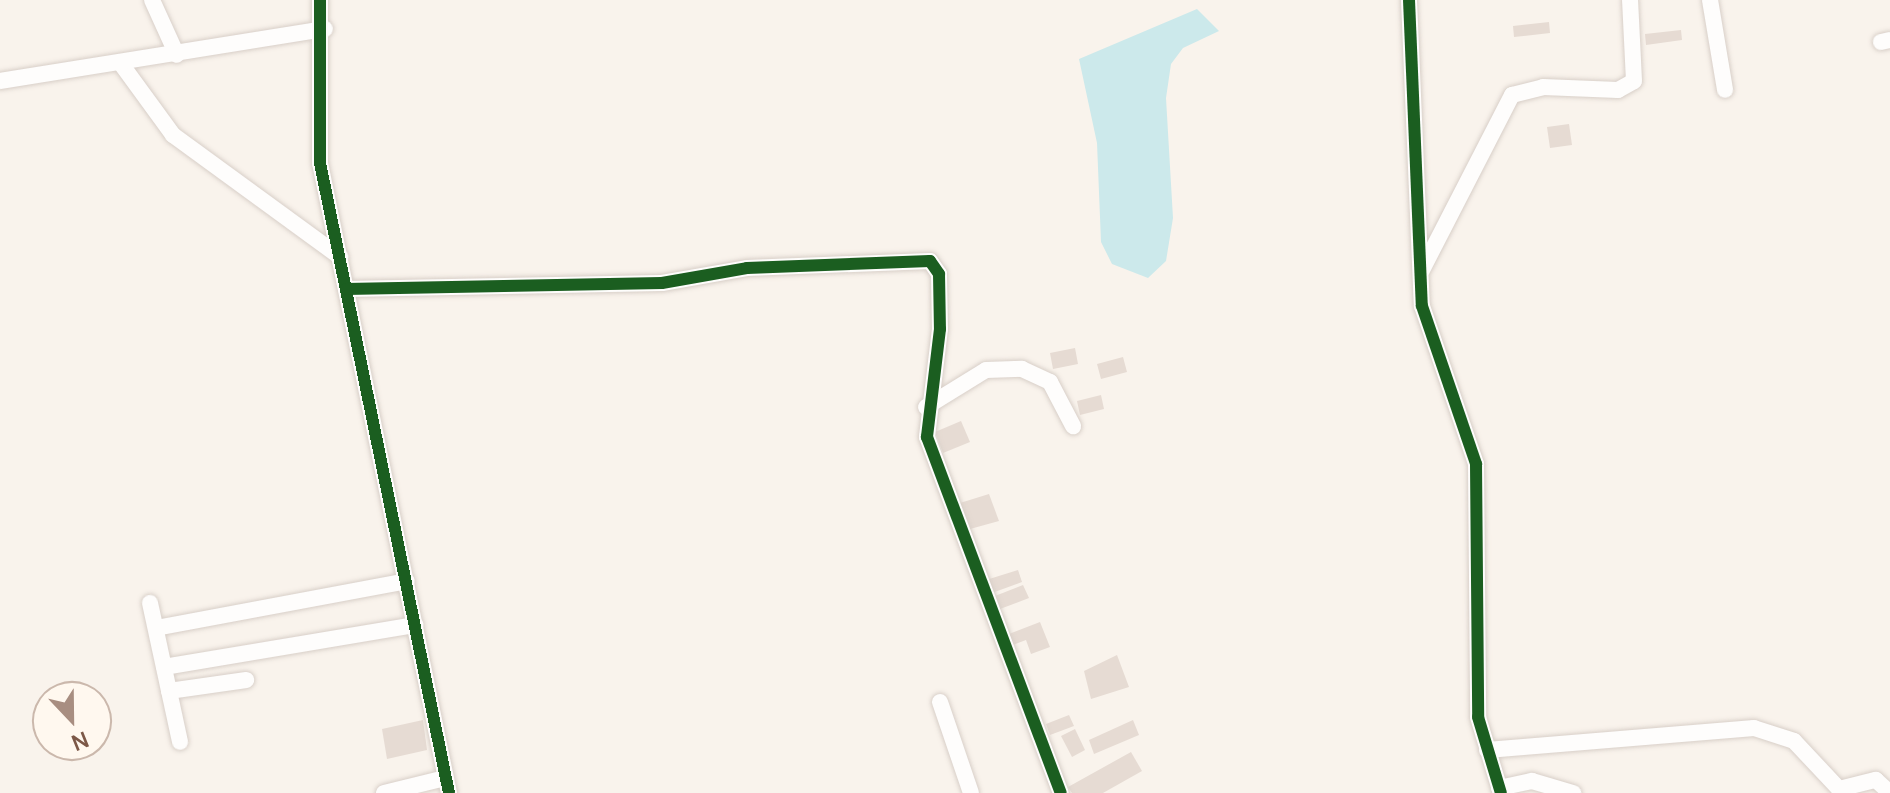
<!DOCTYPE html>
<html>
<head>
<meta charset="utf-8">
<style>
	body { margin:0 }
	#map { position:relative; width:1890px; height:793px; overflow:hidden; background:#f9f3ec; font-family:Manrope,sans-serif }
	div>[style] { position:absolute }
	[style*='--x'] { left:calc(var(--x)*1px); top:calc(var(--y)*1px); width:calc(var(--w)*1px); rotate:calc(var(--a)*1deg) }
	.water>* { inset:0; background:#cce9eb }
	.building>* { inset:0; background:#e6dbd3 }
	.roads { filter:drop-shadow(0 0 2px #d8cfc8) drop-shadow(0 0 2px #d8cfc8) }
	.minor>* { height:16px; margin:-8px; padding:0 8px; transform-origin:8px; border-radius:8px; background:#fefdfc }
	.cycleway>* { height:12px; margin:-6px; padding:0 6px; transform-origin:6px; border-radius:6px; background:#1b5e20 }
	span { translate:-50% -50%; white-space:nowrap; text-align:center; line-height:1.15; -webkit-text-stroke:6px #fff8ef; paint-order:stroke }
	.north { position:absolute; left:32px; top:681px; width:80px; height:80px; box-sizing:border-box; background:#fff8ef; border:2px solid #cbb8ac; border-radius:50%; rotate:158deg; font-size:22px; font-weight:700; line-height:32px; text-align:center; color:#7c5847 }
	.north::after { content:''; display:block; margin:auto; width:28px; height:36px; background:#a88e81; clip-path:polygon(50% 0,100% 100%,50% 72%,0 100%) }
</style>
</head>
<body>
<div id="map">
	<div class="water">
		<i style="clip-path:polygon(1197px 9px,1219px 31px,1183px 48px,1171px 64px,1166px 98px,1173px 218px,1166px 261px,1148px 278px,1112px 264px,1101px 242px,1097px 143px,1079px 59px)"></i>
	</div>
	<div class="building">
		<i style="clip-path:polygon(1549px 22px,1550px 33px,1514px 37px,1513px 26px)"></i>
		<i style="clip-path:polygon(1681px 30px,1682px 40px,1646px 45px,1645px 34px)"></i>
		<i style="clip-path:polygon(1569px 124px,1572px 145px,1550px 148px,1547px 127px)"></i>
		<i style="clip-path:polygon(1075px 348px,1078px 364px,1053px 369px,1050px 353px)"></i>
		<i style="clip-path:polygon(1123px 357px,1127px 372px,1101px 379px,1097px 364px)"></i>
		<i style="clip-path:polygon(1101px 395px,1104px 409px,1080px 415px,1077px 401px)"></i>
		<i style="clip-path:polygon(961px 421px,970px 442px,943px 453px,935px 432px)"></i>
		<i style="clip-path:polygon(989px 494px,999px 521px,970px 529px,960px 503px)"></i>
		<i style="clip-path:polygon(1018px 570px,1022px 582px,992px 593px,986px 580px)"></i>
		<i style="clip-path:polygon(1023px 585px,1029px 598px,1000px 609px,995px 596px)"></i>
		<i style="clip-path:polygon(1040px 622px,1050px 647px,1031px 654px,1026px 640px,1013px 645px,1009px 634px)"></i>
		<i style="clip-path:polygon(1117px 655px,1129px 687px,1091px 699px,1084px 671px)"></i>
		<i style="clip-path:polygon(1069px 715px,1074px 726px,1050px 735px,1046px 724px)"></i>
		<i style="clip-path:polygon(423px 720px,427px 750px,387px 759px,382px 729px)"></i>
		<i style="clip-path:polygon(1133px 720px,1139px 735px,1094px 754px,1089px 740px)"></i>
		<i style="clip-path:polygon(1075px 729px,1085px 750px,1072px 757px,1061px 736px)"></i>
		<i style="clip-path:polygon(1131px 752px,1142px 771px,1103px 793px,1072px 793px,1068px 787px)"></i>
	</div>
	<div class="roads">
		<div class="minor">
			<i style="--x:152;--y:0;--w:60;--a:65.6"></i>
			<i style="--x:320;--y:0;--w:163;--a:90"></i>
			<i style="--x:320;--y:163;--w:643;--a:78.43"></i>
			<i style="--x:1409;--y:0;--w:306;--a:87.6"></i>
			<i style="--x:1422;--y:306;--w:167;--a:71.1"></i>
			<i style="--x:1476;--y:464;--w:253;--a:89.5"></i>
			<i style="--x:1478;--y:717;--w:79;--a:73.2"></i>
			<i style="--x:1710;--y:0;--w:91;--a:80.5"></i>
			<i style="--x:1881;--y:42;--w:9;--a:-13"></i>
			<i style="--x:122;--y:65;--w:87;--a:53.9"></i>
			<i style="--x:173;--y:135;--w:207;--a:36.1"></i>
			<i style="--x:0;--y:81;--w:329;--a:-9.1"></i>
			<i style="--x:1422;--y:270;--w:197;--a:-62.8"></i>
			<i style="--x:1512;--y:95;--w:32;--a:-14"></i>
			<i style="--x:1543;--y:87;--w:75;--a:2.3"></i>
			<i style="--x:1618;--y:90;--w:18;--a:-29"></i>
			<i style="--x:1634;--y:81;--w:81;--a:-92.8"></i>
			<i style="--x:346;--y:289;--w:316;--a:-1.1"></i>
			<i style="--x:662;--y:283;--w:86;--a:-10"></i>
			<i style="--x:747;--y:268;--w:183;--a:-2.2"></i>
			<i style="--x:930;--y:261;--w:16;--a:55"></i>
			<i style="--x:939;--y:274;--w:55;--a:89"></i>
			<i style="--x:940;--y:329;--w:109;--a:96.9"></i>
			<i style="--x:927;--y:437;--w:380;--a:69.4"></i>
			<i style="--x:926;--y:407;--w:70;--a:-31.7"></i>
			<i style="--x:986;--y:370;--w:36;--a:-2"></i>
			<i style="--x:1022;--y:369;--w:31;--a:25"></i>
			<i style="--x:1050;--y:382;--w:50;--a:62.4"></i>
			<i style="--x:150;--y:603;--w:142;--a:77.8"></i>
			<i style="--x:156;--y:628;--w:255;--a:-10.6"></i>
			<i style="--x:164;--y:667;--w:255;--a:-9.5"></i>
			<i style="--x:169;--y:691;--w:78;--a:-8.1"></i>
			<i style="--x:940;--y:702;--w:96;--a:71.2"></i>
			<i style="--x:1487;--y:750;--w:268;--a:-4.7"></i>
			<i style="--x:1754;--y:728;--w:42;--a:18"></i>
			<i style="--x:1794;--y:741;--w:66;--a:46.8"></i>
			<i style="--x:1839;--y:789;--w:38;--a:-14"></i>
			<i style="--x:1876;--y:780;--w:19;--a:43"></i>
			<i style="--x:1499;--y:788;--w:34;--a:-12"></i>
			<i style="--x:1532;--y:781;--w:43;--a:16.3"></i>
			<i style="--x:384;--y:793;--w:63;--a:-13.8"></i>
		</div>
	</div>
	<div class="cycleway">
		<i style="--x:320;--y:0;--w:163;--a:90"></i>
		<i style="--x:320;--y:163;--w:643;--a:78.43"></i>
		<i style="--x:1409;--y:0;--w:306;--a:87.6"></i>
		<i style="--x:1422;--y:306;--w:167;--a:71.1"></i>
		<i style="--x:1476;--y:464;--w:253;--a:89.5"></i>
		<i style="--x:1478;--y:717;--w:79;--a:73.2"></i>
		<i style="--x:346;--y:289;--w:316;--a:-1.1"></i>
		<i style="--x:662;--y:283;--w:86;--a:-10"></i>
		<i style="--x:747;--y:268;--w:183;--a:-2.2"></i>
		<i style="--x:930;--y:261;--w:16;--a:55"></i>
		<i style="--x:939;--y:274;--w:55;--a:89"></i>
		<i style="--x:940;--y:329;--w:109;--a:96.9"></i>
		<i style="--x:927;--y:437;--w:380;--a:69.4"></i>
	</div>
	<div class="north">N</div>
</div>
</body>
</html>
